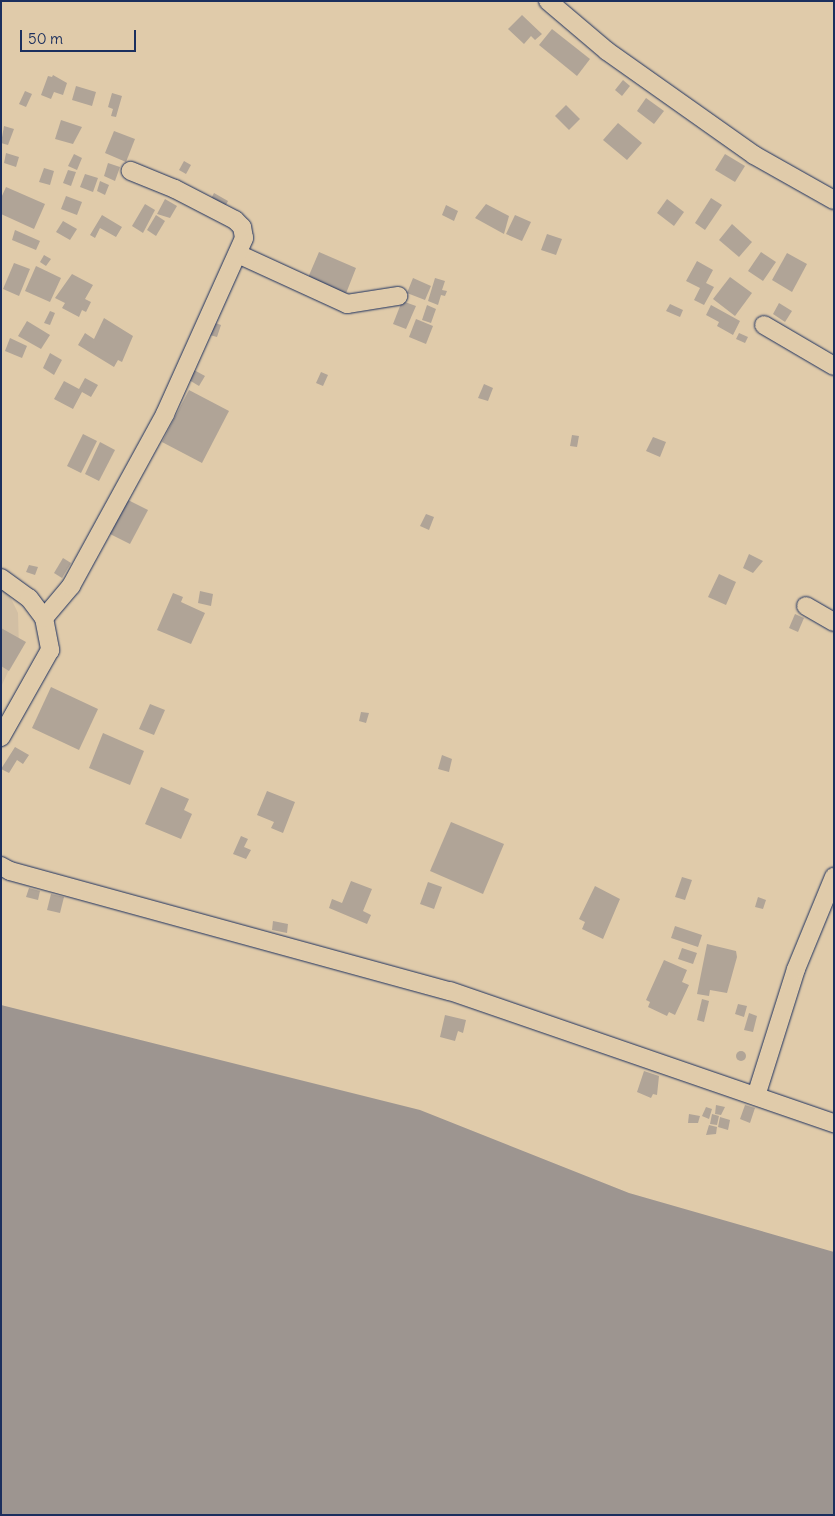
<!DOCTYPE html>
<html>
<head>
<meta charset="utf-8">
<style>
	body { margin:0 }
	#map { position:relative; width:835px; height:1516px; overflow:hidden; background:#e0cbaa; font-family:Delius,sans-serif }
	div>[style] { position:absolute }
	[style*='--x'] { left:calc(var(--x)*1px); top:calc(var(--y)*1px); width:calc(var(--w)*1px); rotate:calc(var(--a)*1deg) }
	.built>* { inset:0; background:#d2bfa4 }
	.water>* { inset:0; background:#9d9590 }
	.building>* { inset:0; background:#b0a497 }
	.round { border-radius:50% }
	.roads { filter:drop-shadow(0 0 1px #1b2f5e) drop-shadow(0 0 1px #1b2f5e) }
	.minor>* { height:18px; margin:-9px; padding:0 9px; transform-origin:9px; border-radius:9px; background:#e0cbaa }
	span { translate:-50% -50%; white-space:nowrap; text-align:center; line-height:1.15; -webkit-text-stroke:4px #e0cbaa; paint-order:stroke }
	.frame { position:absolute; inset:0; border:2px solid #1b2f5e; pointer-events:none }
	.scale { position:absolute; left:20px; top:30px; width:116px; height:22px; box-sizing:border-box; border:2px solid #1b2f5e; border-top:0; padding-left:6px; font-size:15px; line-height:18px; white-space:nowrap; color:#1b2f5e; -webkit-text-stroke:4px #e0cbaa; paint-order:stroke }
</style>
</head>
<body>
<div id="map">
	<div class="built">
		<i style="clip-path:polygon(1px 578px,18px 613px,19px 648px,1px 687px)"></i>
	</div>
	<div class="water">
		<i style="clip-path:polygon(1px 1005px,420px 1110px,629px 1193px,834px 1252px,834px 1515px,1px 1515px)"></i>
	</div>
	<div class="building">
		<i style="clip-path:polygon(522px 15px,542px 34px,535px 40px,531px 36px,524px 44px,508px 29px)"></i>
		<i style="clip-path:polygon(552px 29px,590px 59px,577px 76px,539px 45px)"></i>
		<i style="clip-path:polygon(53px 75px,67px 83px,63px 95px,54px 92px,51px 99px,41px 95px,48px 76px,52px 77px)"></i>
		<i style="clip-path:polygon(623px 80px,630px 86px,622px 96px,615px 90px)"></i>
		<i style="clip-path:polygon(76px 86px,96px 92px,92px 106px,72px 100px)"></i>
		<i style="clip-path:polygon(25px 91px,32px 94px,26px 107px,19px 104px)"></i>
		<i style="clip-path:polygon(112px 93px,122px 96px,116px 117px,111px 116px,113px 109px,108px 107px)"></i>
		<i style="clip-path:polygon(646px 98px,664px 111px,654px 124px,637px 111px)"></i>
		<i style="clip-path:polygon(566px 105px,580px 119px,569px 130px,555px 116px)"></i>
		<i style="clip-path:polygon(61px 120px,82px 127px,73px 144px,55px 139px)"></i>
		<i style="clip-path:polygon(618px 123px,642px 143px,627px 160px,603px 140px)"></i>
		<i style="clip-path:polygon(4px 126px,14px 129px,8px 145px,1px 143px)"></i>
		<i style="clip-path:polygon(114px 131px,135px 139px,126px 162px,105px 153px)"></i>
		<i style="clip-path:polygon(6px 153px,19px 157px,16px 167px,4px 163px)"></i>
		<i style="clip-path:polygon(74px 154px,82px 158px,77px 170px,68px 166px)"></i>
		<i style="clip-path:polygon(725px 154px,745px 166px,735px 182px,715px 170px)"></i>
		<i style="clip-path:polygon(184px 161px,191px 165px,186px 174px,179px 170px)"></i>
		<i style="clip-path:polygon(108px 163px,120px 167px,115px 181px,104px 176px)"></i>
		<i style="clip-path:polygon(44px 168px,54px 171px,50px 185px,39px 182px)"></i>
		<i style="clip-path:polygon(68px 170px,76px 172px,71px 186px,63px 183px)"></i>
		<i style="clip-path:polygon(85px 174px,98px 178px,93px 192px,80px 187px)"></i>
		<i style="clip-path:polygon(100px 181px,109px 185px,105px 195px,97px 191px)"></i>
		<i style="clip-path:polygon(6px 187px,45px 204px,34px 229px,1px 214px,1px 198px)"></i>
		<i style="clip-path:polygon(214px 193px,228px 201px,224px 209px,210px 201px)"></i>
		<i style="clip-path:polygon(66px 196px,82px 202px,77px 215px,61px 209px)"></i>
		<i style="clip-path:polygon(711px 198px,722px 205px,705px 230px,695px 223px)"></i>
		<i style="clip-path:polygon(165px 199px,177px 206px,170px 218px,157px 214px)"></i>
		<i style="clip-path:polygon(667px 199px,684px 212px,674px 226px,657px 213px)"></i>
		<i style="clip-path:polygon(145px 204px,155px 210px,143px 233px,132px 226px)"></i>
		<i style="clip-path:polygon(486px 204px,509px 216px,504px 234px,475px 218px)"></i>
		<i style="clip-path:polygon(446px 205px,458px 211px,454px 221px,442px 215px)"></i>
		<i style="clip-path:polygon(102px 215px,122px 227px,116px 237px,100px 228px,95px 238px,90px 235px)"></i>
		<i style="clip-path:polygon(156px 215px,165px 221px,156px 236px,147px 230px)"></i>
		<i style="clip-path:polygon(515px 215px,531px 222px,522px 241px,506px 234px)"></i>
		<i style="clip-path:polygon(63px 221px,77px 229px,70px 240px,56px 232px)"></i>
		<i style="clip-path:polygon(732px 224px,752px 242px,739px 257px,719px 240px)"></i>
		<i style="clip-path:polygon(15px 230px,40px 241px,36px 250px,12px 240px)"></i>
		<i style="clip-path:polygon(547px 234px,562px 239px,556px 255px,541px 250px)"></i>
		<i style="clip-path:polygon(319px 252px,356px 268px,345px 296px,318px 281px,307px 280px)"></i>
		<i style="clip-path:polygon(761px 252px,776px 262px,763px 281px,748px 271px)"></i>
		<i style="clip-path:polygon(787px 253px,807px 264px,792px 292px,772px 280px)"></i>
		<i style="clip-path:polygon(44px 255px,51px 259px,46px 266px,40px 262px)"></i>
		<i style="clip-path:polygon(697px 261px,713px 270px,706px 283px,714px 287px,704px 305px,694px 300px,700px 288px,686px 281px)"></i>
		<i style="clip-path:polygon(14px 263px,30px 269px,19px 296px,3px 289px)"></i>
		<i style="clip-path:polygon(36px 266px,61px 278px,50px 302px,25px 291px)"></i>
		<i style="clip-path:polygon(72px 274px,93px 285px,85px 299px,91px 302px,86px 312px,82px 310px,79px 317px,62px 308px,65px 303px,55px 298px)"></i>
		<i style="clip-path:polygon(730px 277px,752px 293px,735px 316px,713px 299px)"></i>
		<i style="clip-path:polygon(413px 278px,431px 286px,425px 300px,407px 293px)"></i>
		<i style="clip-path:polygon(435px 278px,445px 281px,442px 290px,447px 291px,445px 296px,441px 295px,438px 305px,428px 301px)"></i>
		<i style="clip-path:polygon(402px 301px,416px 306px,406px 329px,393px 324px)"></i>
		<i style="clip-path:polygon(779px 303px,792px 311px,785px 322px,773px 314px)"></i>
		<i style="clip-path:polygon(670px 304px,683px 310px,680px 317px,666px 311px)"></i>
		<i style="clip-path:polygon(427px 305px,436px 309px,431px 323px,422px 320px)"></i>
		<i style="clip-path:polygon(711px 305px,740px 321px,733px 335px,717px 326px,719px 322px,706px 315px)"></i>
		<i style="clip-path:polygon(50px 311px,55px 313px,50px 325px,44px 323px)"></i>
		<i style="clip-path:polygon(104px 318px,133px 336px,122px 362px,118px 360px,114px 367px,78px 345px,85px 333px,94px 339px)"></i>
		<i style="clip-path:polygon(416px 319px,433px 326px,426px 344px,409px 337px)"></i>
		<i style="clip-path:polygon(27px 321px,50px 335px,41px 349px,18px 336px)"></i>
		<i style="clip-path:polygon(210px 321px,221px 325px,217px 337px,206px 334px)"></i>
		<i style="clip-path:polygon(739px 333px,748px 337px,745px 343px,736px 339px)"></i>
		<i style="clip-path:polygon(10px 338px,27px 346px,22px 358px,5px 351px)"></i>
		<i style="clip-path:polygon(50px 353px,62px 360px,54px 375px,43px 368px)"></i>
		<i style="clip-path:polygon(194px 370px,205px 376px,199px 386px,189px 380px)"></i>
		<i style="clip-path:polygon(321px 372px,328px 375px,323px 386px,316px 383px)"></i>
		<i style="clip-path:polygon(85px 378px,98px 385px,91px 397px,82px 392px,73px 409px,54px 399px,64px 381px,79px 389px)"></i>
		<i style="clip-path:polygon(484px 384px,493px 388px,488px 401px,478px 398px)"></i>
		<i style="clip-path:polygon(189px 390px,229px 411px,202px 463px,162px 442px)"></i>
		<i style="clip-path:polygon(83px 434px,97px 441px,81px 473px,67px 466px)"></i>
		<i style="clip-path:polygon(572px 435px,579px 436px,577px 447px,570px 446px)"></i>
		<i style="clip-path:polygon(653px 437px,666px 442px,660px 457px,646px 451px)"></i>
		<i style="clip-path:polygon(100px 442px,115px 450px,99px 481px,85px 474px)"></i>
		<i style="clip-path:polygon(126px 499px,148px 510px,130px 544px,108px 533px)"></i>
		<i style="clip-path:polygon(426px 514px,434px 517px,429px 530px,420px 526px)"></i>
		<i style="clip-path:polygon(749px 554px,763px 561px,753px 573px,743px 568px)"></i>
		<i style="clip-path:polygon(63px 558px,71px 563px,62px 578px,54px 573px)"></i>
		<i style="clip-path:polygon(29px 565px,38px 567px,35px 575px,26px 572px)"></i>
		<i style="clip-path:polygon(719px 574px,736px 582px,726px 605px,708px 597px)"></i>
		<i style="clip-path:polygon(200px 591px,213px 594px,211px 606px,198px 603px)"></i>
		<i style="clip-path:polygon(173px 593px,183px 597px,181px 602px,205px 613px,191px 644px,157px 630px)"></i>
		<i style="clip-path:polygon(795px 614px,804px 618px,798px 632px,789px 628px)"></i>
		<i style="clip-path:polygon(1px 628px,26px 642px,9px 671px,1px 666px)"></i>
		<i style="clip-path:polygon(51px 687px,98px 709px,79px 750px,32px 728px)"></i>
		<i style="clip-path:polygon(150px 704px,165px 710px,154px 735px,139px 729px)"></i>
		<i style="clip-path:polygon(361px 712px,369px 713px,366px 723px,359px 721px)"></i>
		<i style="clip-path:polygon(103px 733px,144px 751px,130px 785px,89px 768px)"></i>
		<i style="clip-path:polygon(15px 747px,29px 755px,23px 764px,17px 760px,9px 773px,1px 769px)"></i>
		<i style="clip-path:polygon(442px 755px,452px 759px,449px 772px,438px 769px)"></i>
		<i style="clip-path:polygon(161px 787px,189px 799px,184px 810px,192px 814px,181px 839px,145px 824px)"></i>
		<i style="clip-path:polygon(267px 791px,295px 802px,283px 833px,271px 828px,274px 822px,257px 815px)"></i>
		<i style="clip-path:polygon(451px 822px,504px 844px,483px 894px,430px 871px)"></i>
		<i style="clip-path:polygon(241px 836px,248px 839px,244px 847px,251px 850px,246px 859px,233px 854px)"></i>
		<i style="clip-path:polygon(682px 877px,692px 880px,685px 900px,675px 897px)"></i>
		<i style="clip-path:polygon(351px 881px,372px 889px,363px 911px,371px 915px,367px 924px,329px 908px,332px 899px,342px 903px)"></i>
		<i style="clip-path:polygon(428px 882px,442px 887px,434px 909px,420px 904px)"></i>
		<i style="clip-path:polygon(595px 886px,620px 899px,603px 939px,582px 929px,585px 922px,579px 919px)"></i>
		<i style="clip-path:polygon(29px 888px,40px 891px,38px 900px,26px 897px)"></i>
		<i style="clip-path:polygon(51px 894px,64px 897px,60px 913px,47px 910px)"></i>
		<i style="clip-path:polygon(758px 897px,766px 900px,763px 909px,755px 907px)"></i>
		<i style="clip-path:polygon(273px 921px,288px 924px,287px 933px,272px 930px)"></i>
		<i style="clip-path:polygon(675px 926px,702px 935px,698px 947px,671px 938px)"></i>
		<i style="clip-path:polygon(707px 944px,736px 951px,737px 957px,727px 993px,710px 990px,709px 996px,697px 994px)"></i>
		<i style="clip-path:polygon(682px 948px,697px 953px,693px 964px,678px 959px)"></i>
		<i style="clip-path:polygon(664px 960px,687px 970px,682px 982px,689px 985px,675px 1015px,669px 1012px,667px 1016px,648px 1007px,650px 1002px,646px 1000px)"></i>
		<i style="clip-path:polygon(702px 999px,709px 1001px,704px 1022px,697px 1020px)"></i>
		<i style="clip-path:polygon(738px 1004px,747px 1006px,744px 1017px,735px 1014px)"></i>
		<i style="clip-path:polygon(749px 1013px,757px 1016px,753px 1032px,744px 1030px)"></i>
		<i style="clip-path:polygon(445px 1015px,466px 1020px,463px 1033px,458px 1031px,455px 1041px,440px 1037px)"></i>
		<i class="round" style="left:736px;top:1051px;width:10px;height:10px"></i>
		<i style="clip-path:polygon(644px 1071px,659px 1076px,657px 1095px,653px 1094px,651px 1098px,637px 1092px)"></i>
		<i style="clip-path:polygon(716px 1105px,725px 1107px,721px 1115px,715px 1114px)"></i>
		<i style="clip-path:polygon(745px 1105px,755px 1108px,750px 1123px,740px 1119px)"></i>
		<i style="clip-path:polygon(706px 1107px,712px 1109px,709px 1119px,702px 1116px)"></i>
		<i style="clip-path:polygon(689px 1114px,700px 1116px,698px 1123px,688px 1123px)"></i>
		<i style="clip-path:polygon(712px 1114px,719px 1116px,717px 1125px,710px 1124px)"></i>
		<i style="clip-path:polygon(720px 1117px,730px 1120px,728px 1130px,718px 1127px)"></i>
		<i style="clip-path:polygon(709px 1125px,717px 1127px,716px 1134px,706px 1135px)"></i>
	</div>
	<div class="roads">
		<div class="minor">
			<i style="--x:548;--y:1;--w:77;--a:40.3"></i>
			<i style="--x:607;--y:51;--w:180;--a:35.3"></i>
			<i style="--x:754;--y:155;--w:92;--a:29.4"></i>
			<i style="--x:238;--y:254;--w:120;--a:24.6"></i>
			<i style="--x:347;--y:304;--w:52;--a:-8.9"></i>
			<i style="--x:764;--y:325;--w:81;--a:30.4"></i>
			<i style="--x:1;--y:578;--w:34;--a:36"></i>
			<i style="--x:29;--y:598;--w:25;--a:53"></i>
			<i style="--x:44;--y:618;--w:33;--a:79"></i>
			<i style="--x:50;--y:650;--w:100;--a:119.4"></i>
			<i style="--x:806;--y:606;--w:32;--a:30"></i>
			<i style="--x:44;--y:618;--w:42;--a:-49.8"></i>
			<i style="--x:71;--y:586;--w:196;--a:-61.3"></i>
			<i style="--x:165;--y:414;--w:193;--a:-65.8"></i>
			<i style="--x:244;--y:238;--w:11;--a:-100"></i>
			<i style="--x:242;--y:227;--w:10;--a:-135"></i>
			<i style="--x:235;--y:220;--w:68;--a:-152.7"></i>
			<i style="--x:175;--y:189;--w:48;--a:-157.8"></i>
			<i style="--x:1;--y:866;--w:10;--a:29"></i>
			<i style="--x:10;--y:871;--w:456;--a:15.3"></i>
			<i style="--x:450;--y:991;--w:406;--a:19"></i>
			<i style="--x:756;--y:1096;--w:133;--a:-72.5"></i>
			<i style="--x:796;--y:969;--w:100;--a:-67.6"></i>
		</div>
	</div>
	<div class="frame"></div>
	<div class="scale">50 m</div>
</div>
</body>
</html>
